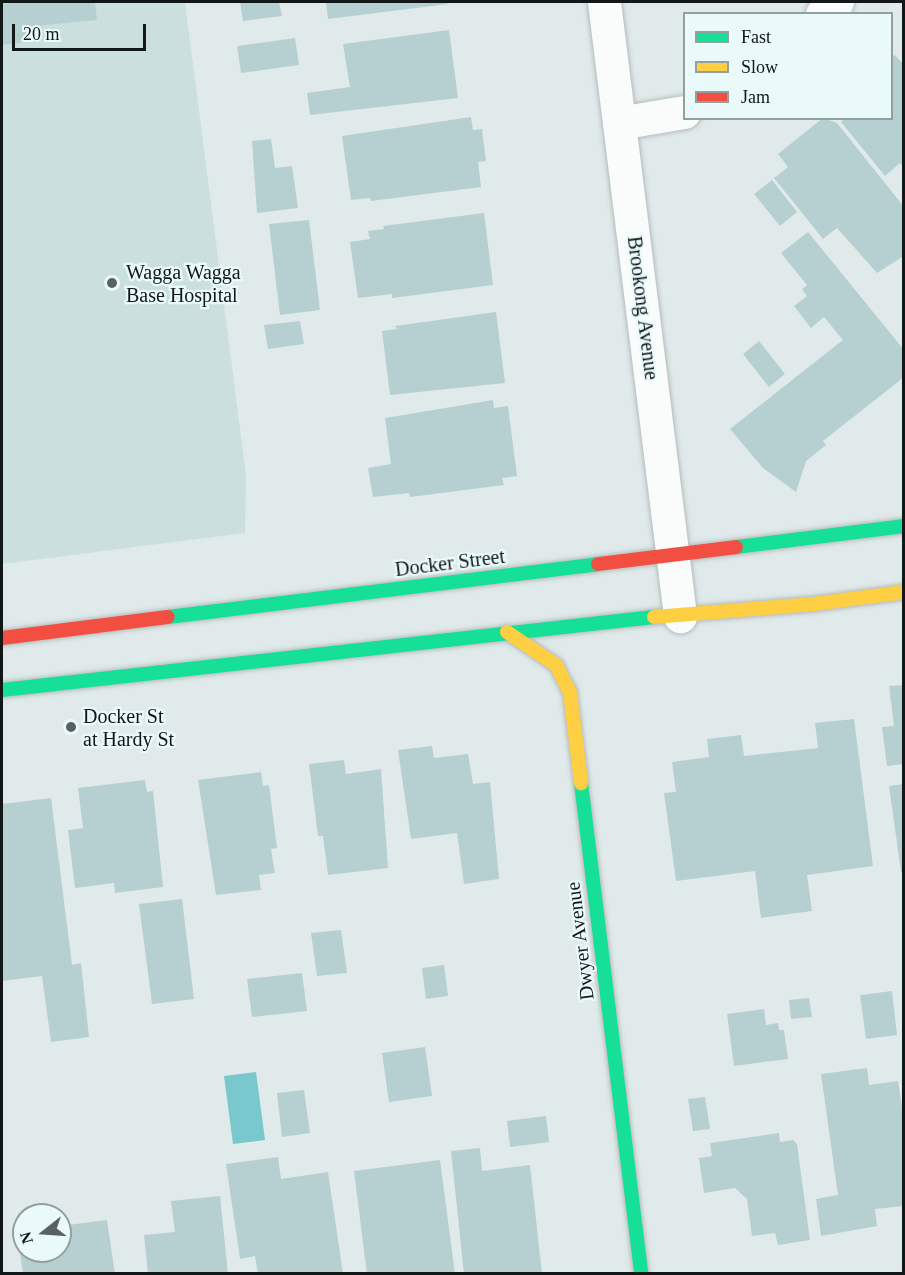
<!DOCTYPE html>
<html>
<head>
<meta charset="utf-8">
<style>
	body { margin:0 }
	#map { position:relative; width:905px; height:1275px; overflow:hidden; background:#e0eaea; font-family:Georgia,serif }
	div>[style] { position:absolute }
	[style*='--x'] { left:calc(var(--x)*1px); top:calc(var(--y)*1px); width:calc(var(--w)*1px); rotate:calc(var(--a)*1deg) }
	.built>* { inset:0; background:#ccdfdf }
	.water>* { inset:0; background:#78c8cd }
	.building>* { inset:0; background:#b6d0d1 }
	.roads { filter:drop-shadow(0 0 2px #b5bcbc) drop-shadow(0 0 2px #b5bcbc) }
	.street>* { height:33px; margin:-16.5px; padding:0 16.5px; transform-origin:16.5px; border-radius:16.5px; background:#fafcfc }
	.fast>* { height:14px; margin:-7px; padding:0 7px; transform-origin:7px; border-radius:7px; background:#16e098 }
	.slow>* { height:14px; margin:-7px; padding:0 7px; transform-origin:7px; border-radius:7px; background:#ffcf43 }
	.jam>* { height:14px; margin:-7px; padding:0 7px; transform-origin:7px; border-radius:7px; background:#f24e42 }
	.dots>* { width:16px; height:16px; translate:-50% -50%; box-sizing:border-box; border:3px solid #eafafb; border-radius:50% }
	span { translate:-50% -50%; white-space:nowrap; text-align:center; line-height:1.15; -webkit-text-stroke:4.5px #eafafb; paint-order:stroke }
	.poi-label { font-size:20px; color:#121718 }
	.left { translate:0 -50%; text-align:left }
	.street-label { font-size:20px; color:#121718 }
	.frame { position:absolute; inset:0; border:3px solid #121718; pointer-events:none }
	.legend { position:absolute; left:683px; top:12px; width:210px; height:108px; box-sizing:border-box; background:#eafafb; border:2px solid #949fa0; margin:0; padding:8px 10px; list-style:none; font-size:18px; color:#121718 }
	.legend li { display:flex; align-items:center; gap:12px; height:30px }
	.legend b { width:30px; border:2px solid #949fa0 }
	.north { position:absolute; left:12px; top:1203px; width:60px; height:60px; box-sizing:border-box; background:#eafafb; border:2px solid #949fa0; border-radius:50%; rotate:253deg; font-size:16px; font-weight:700; line-height:24px; text-align:center; color:#121718 }
	.north::after { content:''; display:block; margin:auto; width:21px; height:27px; background:#5a6162; clip-path:polygon(50% 0,100% 100%,50% 72%,0 100%) }
	.scale { position:absolute; left:12px; top:24px; width:134px; height:27px; box-sizing:border-box; border:3px solid #121718; border-top:0; padding-left:8px; font-size:18px; line-height:21px; white-space:nowrap; color:#121718; -webkit-text-stroke:4px #eafafb; paint-order:stroke }
</style>
</head>
<body>
<div id="map">
	<div class="built">
		<i style="clip-path:polygon(2px 2px,185px 2px,246px 475px,245px 533px,2px 564px)"></i>
	</div>
	<div class="water">
		<i style="clip-path:polygon(256px 1072px,265px 1140px,233px 1144px,224px 1076px)"></i>
	</div>
	<div class="building">
		<i style="clip-path:polygon(2px 2px,95px 2px,97px 20px,25px 27px,27px 42px,2px 45px)"></i>
		<i style="clip-path:polygon(240px 2px,279px 2px,282px 16px,243px 21px)"></i>
		<i style="clip-path:polygon(326px 2px,447px 2px,448px 4px,328px 19px)"></i>
		<i style="clip-path:polygon(449px 30px,458px 98px,310px 115px,307px 93px,350px 87px,343px 44px)"></i>
		<i style="clip-path:polygon(295px 38px,299px 65px,241px 73px,237px 46px)"></i>
		<i style="clip-path:polygon(895px 55px,904px 65px,904px 168px,900px 163px,885px 176px,841px 122px,846px 118px,892px 118px,892px 57px)"></i>
		<i style="clip-path:polygon(471px 117px,473px 130px,482px 129px,486px 161px,478px 162px,481px 187px,371px 201px,370px 198px,351px 200px,342px 136px)"></i>
		<i style="clip-path:polygon(823px 118px,837px 123px,904px 207px,904px 256px,877px 273px,837px 228px,823px 239px,774px 178px,788px 167px,778px 154px)"></i>
		<i style="clip-path:polygon(271px 139px,275px 168px,292px 166px,298px 208px,257px 213px,252px 141px)"></i>
		<i style="clip-path:polygon(772px 180px,797px 212px,780px 226px,754px 194px)"></i>
		<i style="clip-path:polygon(484px 213px,493px 285px,392px 298px,392px 294px,358px 298px,350px 242px,370px 239px,368px 231px,384px 229px,383px 226px)"></i>
		<i style="clip-path:polygon(309px 220px,320px 310px,280px 315px,269px 224px)"></i>
		<i style="clip-path:polygon(808px 232px,904px 350px,904px 377px,823px 441px,826px 445px,806px 461px,796px 492px,763px 468px,730px 429px,843px 340px,824px 317px,811px 328px,794px 306px,807px 296px,802px 289px,807px 285px,781px 253px)"></i>
		<i style="clip-path:polygon(496px 312px,505px 383px,390px 395px,382px 331px,397px 329px,395px 326px)"></i>
		<i style="clip-path:polygon(300px 321px,304px 344px,268px 349px,264px 325px)"></i>
		<i style="clip-path:polygon(759px 341px,785px 374px,769px 387px,743px 354px)"></i>
		<i style="clip-path:polygon(493px 400px,494px 408px,508px 406px,517px 476px,502px 478px,504px 485px,410px 497px,409px 493px,373px 497px,368px 468px,391px 464px,385px 418px)"></i>
		<i style="clip-path:polygon(904px 685px,904px 764px,887px 766px,882px 727px,894px 726px,889px 686px)"></i>
		<i style="clip-path:polygon(854px 719px,873px 866px,807px 875px,812px 911px,761px 918px,755px 871px,676px 881px,664px 793px,676px 792px,672px 762px,709px 757px,707px 739px,741px 735px,744px 756px,818px 748px,815px 723px)"></i>
		<i style="clip-path:polygon(432px 746px,434px 758px,468px 754px,473px 784px,490px 782px,499px 879px,464px 884px,457px 833px,411px 839px,398px 750px)"></i>
		<i style="clip-path:polygon(344px 760px,346px 774px,381px 769px,388px 868px,328px 875px,323px 836px,318px 836px,309px 764px)"></i>
		<i style="clip-path:polygon(261px 772px,263px 786px,269px 785px,277px 848px,271px 849px,275px 873px,259px 875px,261px 890px,216px 895px,198px 780px)"></i>
		<i style="clip-path:polygon(145px 780px,147px 792px,153px 791px,163px 887px,115px 893px,114px 883px,75px 888px,68px 830px,83px 828px,78px 788px)"></i>
		<i style="clip-path:polygon(904px 784px,904px 872px,901px 872px,889px 786px)"></i>
		<i style="clip-path:polygon(51px 798px,72px 965px,81px 963px,89px 1037px,51px 1042px,42px 976px,2px 981px,2px 804px)"></i>
		<i style="clip-path:polygon(182px 899px,194px 999px,152px 1004px,139px 904px)"></i>
		<i style="clip-path:polygon(341px 930px,347px 973px,317px 976px,311px 933px)"></i>
		<i style="clip-path:polygon(444px 965px,448px 996px,426px 999px,422px 968px)"></i>
		<i style="clip-path:polygon(302px 973px,307px 1011px,252px 1017px,247px 979px)"></i>
		<i style="clip-path:polygon(892px 991px,897px 1035px,866px 1039px,860px 995px)"></i>
		<i style="clip-path:polygon(809px 998px,812px 1017px,791px 1019px,789px 1000px)"></i>
		<i style="clip-path:polygon(764px 1009px,766px 1025px,778px 1023px,779px 1030px,784px 1030px,788px 1059px,734px 1066px,727px 1014px)"></i>
		<i style="clip-path:polygon(425px 1047px,432px 1096px,389px 1102px,382px 1053px)"></i>
		<i style="clip-path:polygon(867px 1068px,869px 1085px,898px 1081px,904px 1121px,904px 1206px,875px 1209px,877px 1226px,821px 1236px,816px 1199px,838px 1195px,821px 1074px)"></i>
		<i style="clip-path:polygon(304px 1090px,310px 1133px,282px 1137px,277px 1093px)"></i>
		<i style="clip-path:polygon(705px 1097px,710px 1129px,693px 1131px,688px 1099px)"></i>
		<i style="clip-path:polygon(546px 1116px,549px 1142px,510px 1147px,507px 1121px)"></i>
		<i style="clip-path:polygon(779px 1133px,780px 1142px,793px 1140px,797px 1144px,810px 1240px,778px 1245px,775px 1233px,752px 1236px,747px 1199px,735px 1188px,704px 1193px,699px 1158px,712px 1156px,710px 1143px)"></i>
		<i style="clip-path:polygon(480px 1148px,482px 1171px,530px 1165px,542px 1274px,464px 1274px,451px 1151px)"></i>
		<i style="clip-path:polygon(278px 1157px,281px 1179px,328px 1172px,343px 1274px,258px 1274px,255px 1256px,240px 1259px,226px 1164px)"></i>
		<i style="clip-path:polygon(440px 1160px,455px 1274px,367px 1274px,354px 1171px)"></i>
		<i style="clip-path:polygon(220px 1196px,228px 1274px,148px 1274px,144px 1235px,175px 1232px,171px 1201px)"></i>
		<i style="clip-path:polygon(107px 1220px,115px 1274px,23px 1274px,17px 1231px,24px 1230px,24px 1251px,60px 1251px,60px 1226px)"></i>
	</div>
	<div class="roads">
		<div class="street">
			<i style="--x:604;--y:2;--w:619;--a:82.94"></i>
			<i style="--x:822;--y:14;--w:19;--a:-39"></i>
			<i style="--x:619;--y:123;--w:66;--a:-9.6"></i>
		</div>
		<div class="fast">
			<i style="--x:736;--y:547;--w:169;--a:-7.1"></i>
			<i style="--x:168;--y:617;--w:433;--a:-7"></i>
			<i style="--x:2;--y:690;--w:656;--a:-6.39"></i>
			<i style="--x:581;--y:783;--w:495;--a:83"></i>
		</div>
		<div class="slow">
			<i style="--x:654;--y:617;--w:161;--a:-4.6"></i>
			<i style="--x:814;--y:604;--w:91;--a:-7.6"></i>
			<i style="--x:507;--y:632;--w:59;--a:34"></i>
			<i style="--x:556;--y:665;--w:31;--a:63"></i>
			<i style="--x:570;--y:693;--w:91;--a:83"></i>
		</div>
		<div class="jam">
			<i style="--x:598;--y:564;--w:139;--a:-7"></i>
			<i style="--x:2;--y:638;--w:167;--a:-7.2"></i>
		</div>
	</div>
	<div class="dots">
		<i style="left:112px;top:283px;background:#5a6162"></i>
		<i style="left:71px;top:727px;background:#5a6162"></i>
	</div>
	<div class="poi-label">
		<span class="left" style="left:126px;top:284px">Wagga Wagga<br>Base Hospital</span>
		<span class="left" style="left:83px;top:728px">Docker St<br>at Hardy St</span>
	</div>
	<div class="street-label">
		<span style="left:643px;top:308px;rotate:83deg">Brookong Avenue</span>
		<span style="left:450px;top:563px;rotate:-7deg">Docker Street</span>
		<span style="left:580px;top:941px;rotate:-97deg">Dwyer Avenue</span>
	</div>
	<div class="frame"></div>
	<ul class="legend">
	<li><b style="height:8px;background:#16e098"></b>Fast</li>
	<li><b style="height:8px;background:#ffcf43"></b>Slow</li>
	<li><b style="height:8px;background:#f24e42"></b>Jam</li>
	</ul>
	<div class="north">N</div>
	<div class="scale">20 m</div>
</div>
</body>
</html>
